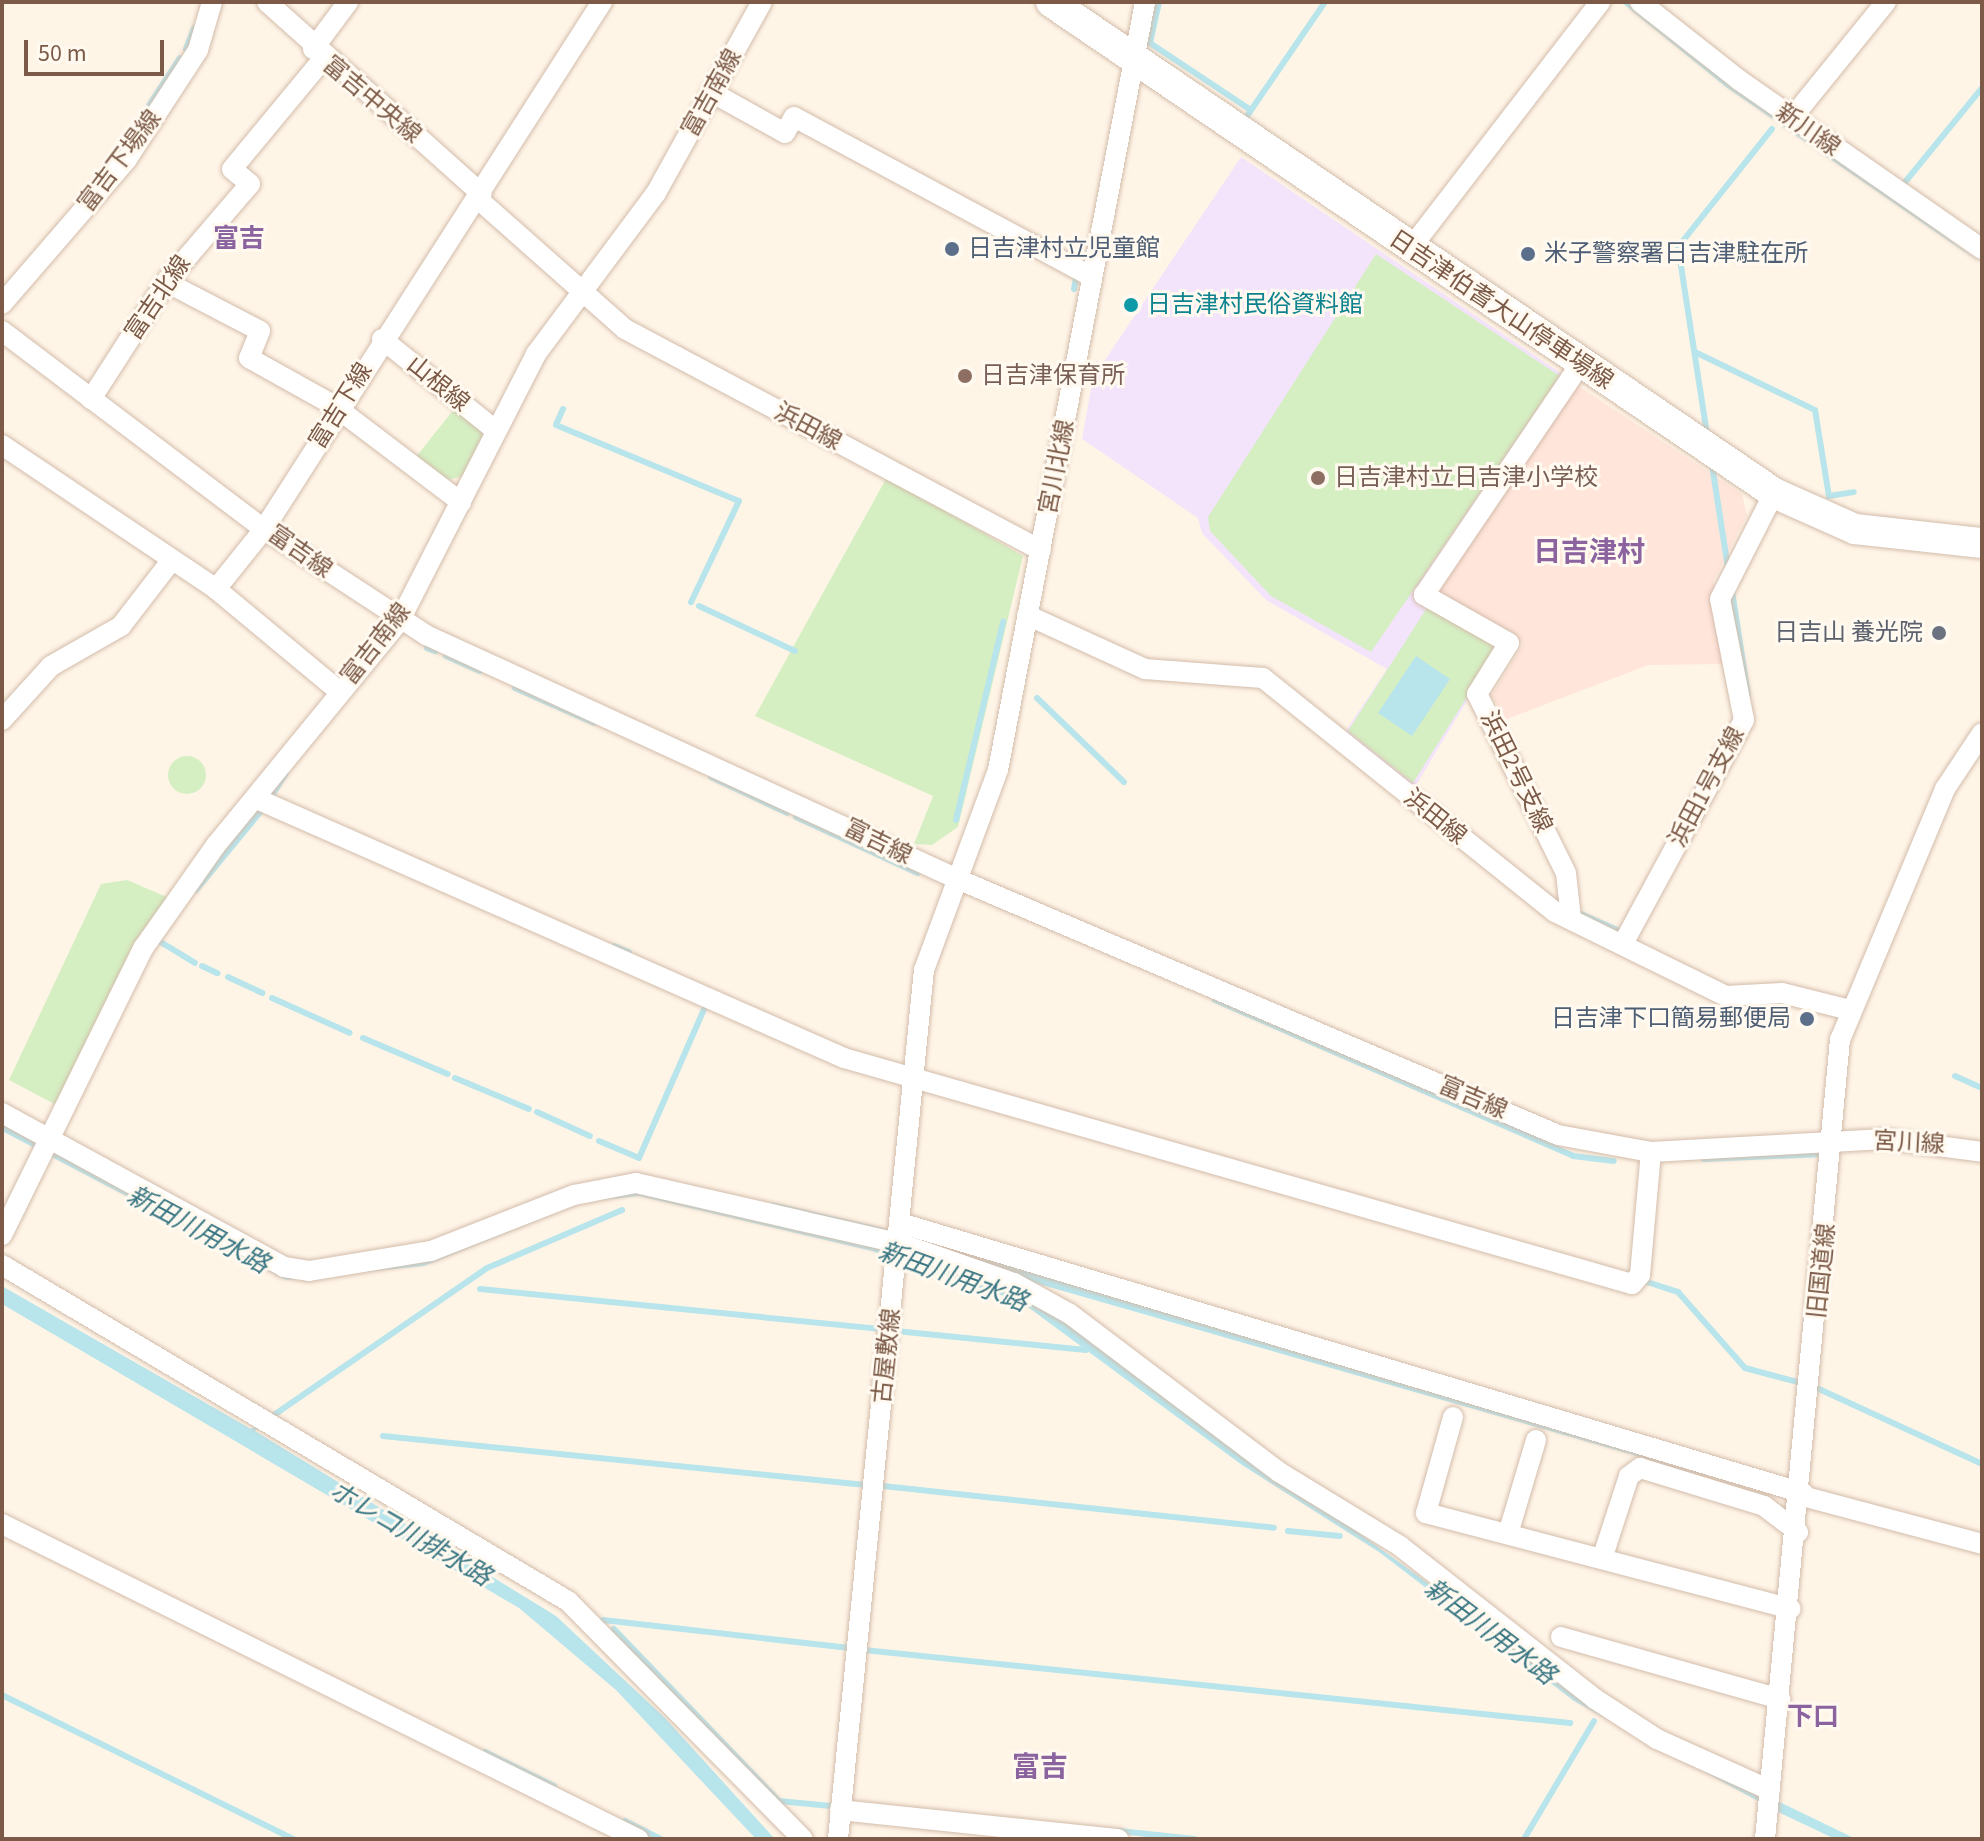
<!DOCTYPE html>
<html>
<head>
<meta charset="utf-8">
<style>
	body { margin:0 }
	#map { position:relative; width:1984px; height:1841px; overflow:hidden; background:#fff5e7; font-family:"Source Sans 3","Noto Sans JP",sans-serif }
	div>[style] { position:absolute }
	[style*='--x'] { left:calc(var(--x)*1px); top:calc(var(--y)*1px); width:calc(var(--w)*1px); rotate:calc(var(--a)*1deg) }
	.commercial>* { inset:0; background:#ffe5da }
	.education>* { inset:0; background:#f3e3fb }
	.green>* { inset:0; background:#d5efc3 }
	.round { border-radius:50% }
	.water>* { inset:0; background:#b8e4eb }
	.stream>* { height:6px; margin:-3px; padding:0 3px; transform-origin:3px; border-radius:3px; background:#b8e4eb }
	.roads { filter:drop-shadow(0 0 2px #d3bcab) drop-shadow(0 0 2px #d3bcab) }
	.minor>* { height:20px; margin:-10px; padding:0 10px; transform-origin:10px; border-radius:10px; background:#fff }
	.secondary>* { height:30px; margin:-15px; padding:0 15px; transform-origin:15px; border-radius:15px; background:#fff }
	.dots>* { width:22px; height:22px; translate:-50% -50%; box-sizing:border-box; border:4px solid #fff9ef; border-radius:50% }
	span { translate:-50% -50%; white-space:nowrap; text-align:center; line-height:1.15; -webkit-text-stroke:6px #fff9ef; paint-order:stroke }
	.street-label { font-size:24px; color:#7c5a47 }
	.service-label { font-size:24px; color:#4e5e75 }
	.left { translate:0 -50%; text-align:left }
	.right { translate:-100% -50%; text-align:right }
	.culture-label { font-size:24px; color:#0d838f }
	.education-label { font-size:24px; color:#785e54 }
	.worship-label { font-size:24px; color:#5b616d }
	.neighbourhood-label { font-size:26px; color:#8b639f; font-weight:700 }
	.water-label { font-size:26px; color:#397683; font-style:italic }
	.quarter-label { font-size:28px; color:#8b639f; font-weight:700 }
	.frame { position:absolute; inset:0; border:4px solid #7c5a47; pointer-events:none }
	.scale { position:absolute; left:24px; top:40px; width:140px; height:36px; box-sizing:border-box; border:4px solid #7c5a47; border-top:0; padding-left:10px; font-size:24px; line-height:28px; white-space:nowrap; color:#7c5a47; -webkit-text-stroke:6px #fff9ef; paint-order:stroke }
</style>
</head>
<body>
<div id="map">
	<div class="commercial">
		<i style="clip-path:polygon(1577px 385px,1742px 494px,1747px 515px,1713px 582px,1727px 664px,1648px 665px,1507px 719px,1491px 696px,1523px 644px,1436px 593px)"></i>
	</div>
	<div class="education">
		<i style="clip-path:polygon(1241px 157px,1565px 376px,1418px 594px,1499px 648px,1413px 790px,1345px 732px,1387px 669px,1266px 600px,1202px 533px,1198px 518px,1082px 439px,1096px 361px,1103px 363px)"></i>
	</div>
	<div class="green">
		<i style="clip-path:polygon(1376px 254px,1560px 376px,1371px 652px,1271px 596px,1210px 531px,1208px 517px)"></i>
		<i style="clip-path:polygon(458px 404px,487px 430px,467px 475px,444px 481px,412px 462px)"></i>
		<i style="clip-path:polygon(887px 477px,1023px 556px,958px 827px,932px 845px,914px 844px,933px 796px,755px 716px)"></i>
		<i style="clip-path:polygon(1430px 603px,1498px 648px,1413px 783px,1348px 731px)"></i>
		<i class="round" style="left:168px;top:756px;width:38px;height:38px"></i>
		<i style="clip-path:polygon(127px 880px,169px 898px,60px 1107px,9px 1080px,101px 884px)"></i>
	</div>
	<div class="water">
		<i style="clip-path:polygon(1621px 2px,1631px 2px,1982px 264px,1726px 87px)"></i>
		<i style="clip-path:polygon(1416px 656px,1450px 679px,1412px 736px,1378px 713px)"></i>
		<i style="clip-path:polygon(2px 1123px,280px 1271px,410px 1261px,581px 1195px,628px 1188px,889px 1248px,1037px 1300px,1475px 1617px,1757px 1791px,1856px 1839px,1835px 1839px,1778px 1812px,1574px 1701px,1379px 1552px,1242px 1465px,1021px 1302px,872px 1251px,639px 1196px,583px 1202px,424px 1266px,286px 1280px,2px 1131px)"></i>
		<i style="clip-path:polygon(772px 1202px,892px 1230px,1787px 1499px,771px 1207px)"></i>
		<i style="clip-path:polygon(2px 1286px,251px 1429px,273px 1412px,255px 1431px,556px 1616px,665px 1718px,775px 1839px,756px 1839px,616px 1690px,519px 1608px,2px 1304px)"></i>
	</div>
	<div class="stream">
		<i style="--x:1159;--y:2;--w:42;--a:102.4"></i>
		<i style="--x:1150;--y:43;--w:121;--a:33.6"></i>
		<i style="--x:186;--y:49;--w:22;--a:-69"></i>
		<i style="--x:1247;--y:116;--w:138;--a:-55.6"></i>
		<i style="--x:115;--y:158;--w:119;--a:-57"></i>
		<i style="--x:1901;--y:187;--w:128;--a:-50.7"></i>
		<i style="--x:1074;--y:289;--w:11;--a:-80"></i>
		<i style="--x:1695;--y:352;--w:133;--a:25.8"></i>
		<i style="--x:1815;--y:410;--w:87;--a:80.8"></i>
		<i style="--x:1829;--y:496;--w:25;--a:-9"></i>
		<i style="--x:563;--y:409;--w:17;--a:114"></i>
		<i style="--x:556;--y:425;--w:198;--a:22.6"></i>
		<i style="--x:739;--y:501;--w:112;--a:115.4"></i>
		<i style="--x:1707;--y:434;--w:189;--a:-98.8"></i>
		<i style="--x:1678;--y:247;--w:151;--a:-51.5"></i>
		<i style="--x:1712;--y:465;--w:104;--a:81.2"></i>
		<i style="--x:1732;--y:591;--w:105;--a:81.3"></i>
		<i style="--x:699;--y:606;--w:106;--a:25.1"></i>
		<i style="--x:427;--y:648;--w:9;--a:21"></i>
		<i style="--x:446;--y:656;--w:37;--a:24"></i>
		<i style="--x:515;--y:688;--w:86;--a:23.9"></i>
		<i style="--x:1037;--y:698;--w:121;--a:44"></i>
		<i style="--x:711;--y:777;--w:84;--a:25.3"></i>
		<i style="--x:272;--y:795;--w:24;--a:-57"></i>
		<i style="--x:796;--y:817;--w:134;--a:24.7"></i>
		<i style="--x:956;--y:820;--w:204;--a:-76.6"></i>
		<i style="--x:196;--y:890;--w:104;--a:-50.5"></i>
		<i style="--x:1581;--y:914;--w:47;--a:23.8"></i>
		<i style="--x:159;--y:941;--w:42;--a:31.4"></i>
		<i style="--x:614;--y:946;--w:16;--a:22"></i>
		<i style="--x:202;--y:966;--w:17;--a:25"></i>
		<i style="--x:228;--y:977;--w:38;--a:25"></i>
		<i style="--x:272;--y:998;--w:85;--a:24.2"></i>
		<i style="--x:1215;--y:1000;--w:391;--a:23.5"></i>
		<i style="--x:1573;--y:1156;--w:41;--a:7"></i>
		<i style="--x:363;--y:1038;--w:92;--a:23"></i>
		<i style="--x:1955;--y:1076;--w:30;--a:24"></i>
		<i style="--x:455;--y:1078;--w:80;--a:22.7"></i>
		<i style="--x:537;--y:1112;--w:58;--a:24.4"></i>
		<i style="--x:599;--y:1141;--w:43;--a:23"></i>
		<i style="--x:639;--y:1158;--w:163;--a:-66.4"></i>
		<i style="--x:1704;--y:1159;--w:121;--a:-2.4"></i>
		<i style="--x:1644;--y:1281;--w:36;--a:18"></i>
		<i style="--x:1678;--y:1292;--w:101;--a:48.6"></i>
		<i style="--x:1745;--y:1368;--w:62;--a:14.9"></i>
		<i style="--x:480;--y:1289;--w:404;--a:5.7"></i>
		<i style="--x:896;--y:1331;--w:191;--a:5.7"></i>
		<i style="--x:1819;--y:1389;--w:179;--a:24.7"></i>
		<i style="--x:271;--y:1417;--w:262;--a:-34.6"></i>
		<i style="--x:487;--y:1268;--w:147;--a:-23.2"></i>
		<i style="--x:383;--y:1436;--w:485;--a:5.8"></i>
		<i style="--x:883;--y:1486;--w:393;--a:6.1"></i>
		<i style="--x:1288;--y:1531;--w:52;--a:5.5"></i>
		<i style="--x:603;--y:1620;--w:246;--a:6.5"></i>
		<i style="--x:614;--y:1629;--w:238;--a:46.2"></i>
		<i style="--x:779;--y:1801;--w:52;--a:5.5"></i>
		<i style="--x:864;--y:1650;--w:710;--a:5.9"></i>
		<i style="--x:2;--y:1695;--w:326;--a:26.3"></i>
		<i style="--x:485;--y:1752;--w:77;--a:26.2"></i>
		<i style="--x:625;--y:1821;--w:40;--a:26.6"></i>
		<i style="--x:1119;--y:1831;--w:76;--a:6"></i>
		<i style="--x:1524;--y:1839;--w:137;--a:-59.3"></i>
	</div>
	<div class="roads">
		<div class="minor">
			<i style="--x:267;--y:2;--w:288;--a:41.8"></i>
			<i style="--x:1640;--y:2;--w:126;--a:38.2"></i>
			<i style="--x:1739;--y:80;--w:296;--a:34.8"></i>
			<i style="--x:313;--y:49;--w:59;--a:-53.3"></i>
			<i style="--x:713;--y:93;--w:82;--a:29.1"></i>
			<i style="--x:785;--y:133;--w:18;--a:-61"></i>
			<i style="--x:794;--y:117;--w:337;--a:28.2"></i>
			<i style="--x:1792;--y:118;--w:149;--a:-51"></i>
			<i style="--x:478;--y:199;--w:196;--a:41.5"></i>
			<i style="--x:625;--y:329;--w:471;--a:28"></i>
			<i style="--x:1410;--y:249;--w:312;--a:-52.4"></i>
			<i style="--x:166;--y:282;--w:106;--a:27.5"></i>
			<i style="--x:260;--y:331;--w:29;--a:112"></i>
			<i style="--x:249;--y:358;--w:96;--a:29.2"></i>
			<i style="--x:333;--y:405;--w:161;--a:37.2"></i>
			<i style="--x:2;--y:304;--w:191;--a:-49.2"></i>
			<i style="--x:127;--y:159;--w:130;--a:-56.9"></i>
			<i style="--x:198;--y:50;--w:50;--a:-73.7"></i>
			<i style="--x:2;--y:331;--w:328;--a:37.1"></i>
			<i style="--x:264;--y:529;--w:194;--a:33.2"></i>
			<i style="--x:426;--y:635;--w:582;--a:24.67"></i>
			<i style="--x:955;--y:878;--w:655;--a:23.08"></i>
			<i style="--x:1558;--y:1135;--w:95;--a:10.4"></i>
			<i style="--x:1651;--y:1152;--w:234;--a:-3.2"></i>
			<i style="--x:1885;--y:1139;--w:98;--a:7.6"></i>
			<i style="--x:382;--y:339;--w:144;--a:38.8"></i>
			<i style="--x:91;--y:399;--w:139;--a:-57.3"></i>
			<i style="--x:166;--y:282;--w:129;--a:-49.4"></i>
			<i style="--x:250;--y:184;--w:23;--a:-140"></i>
			<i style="--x:232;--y:169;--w:143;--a:-50.4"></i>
			<i style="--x:2;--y:445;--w:258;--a:33.9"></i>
			<i style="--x:216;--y:589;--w:77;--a:-51.3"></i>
			<i style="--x:264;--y:529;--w:626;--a:-57.33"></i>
			<i style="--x:216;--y:589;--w:160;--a:39.7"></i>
			<i style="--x:1027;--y:615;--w:130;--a:24.6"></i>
			<i style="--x:1145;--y:669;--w:118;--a:4.4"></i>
			<i style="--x:1263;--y:678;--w:374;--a:38.7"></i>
			<i style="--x:1555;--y:912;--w:191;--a:26.2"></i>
			<i style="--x:1726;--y:996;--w:56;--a:-3.1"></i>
			<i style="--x:1782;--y:993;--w:70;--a:14"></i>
			<i style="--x:2;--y:720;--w:73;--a:-47.8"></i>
			<i style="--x:51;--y:666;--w:81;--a:-29.7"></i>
			<i style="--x:121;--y:626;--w:82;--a:-52.4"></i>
			<i style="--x:257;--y:799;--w:642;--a:23.81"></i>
			<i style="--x:844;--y:1058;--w:820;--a:16"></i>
			<i style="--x:1632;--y:1284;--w:12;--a:-48"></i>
			<i style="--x:1640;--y:1275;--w:123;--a:-84.9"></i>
			<i style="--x:1571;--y:919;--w:46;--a:-96.2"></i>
			<i style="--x:1566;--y:873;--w:200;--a:-116.4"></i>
			<i style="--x:1477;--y:694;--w:60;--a:-57.9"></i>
			<i style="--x:1509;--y:643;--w:98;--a:-150.5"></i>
			<i style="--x:1424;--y:595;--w:280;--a:-55.9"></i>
			<i style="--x:1624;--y:942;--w:252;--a:-61.6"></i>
			<i style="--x:1744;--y:720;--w:123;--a:-101.2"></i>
			<i style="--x:1720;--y:599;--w:119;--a:-63"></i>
			<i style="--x:2;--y:1113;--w:321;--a:28.6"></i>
			<i style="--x:284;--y:1267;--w:25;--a:9"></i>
			<i style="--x:309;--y:1271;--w:124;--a:-9.3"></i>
			<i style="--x:431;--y:1251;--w:154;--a:-21.4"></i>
			<i style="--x:574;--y:1195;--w:63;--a:-11"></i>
			<i style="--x:636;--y:1183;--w:270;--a:12.9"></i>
			<i style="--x:899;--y:1243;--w:122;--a:19.2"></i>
			<i style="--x:1014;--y:1283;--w:64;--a:29"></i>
			<i style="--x:1070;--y:1314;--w:262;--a:37.1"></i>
			<i style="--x:1279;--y:1472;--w:142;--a:31.4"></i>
			<i style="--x:1400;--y:1546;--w:248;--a:38.1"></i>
			<i style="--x:1595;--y:1699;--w:74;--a:32.8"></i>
			<i style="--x:1657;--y:1739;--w:124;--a:24.3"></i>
			<i style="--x:900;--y:1223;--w:943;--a:16.65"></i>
			<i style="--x:2;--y:1235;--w:321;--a:-63.8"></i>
			<i style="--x:144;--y:947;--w:125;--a:-54.8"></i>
			<i style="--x:216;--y:845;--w:291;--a:-50.7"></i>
			<i style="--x:400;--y:620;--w:299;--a:-62.9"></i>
			<i style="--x:536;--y:354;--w:201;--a:-53.3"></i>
			<i style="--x:656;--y:193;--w:218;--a:-61"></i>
			<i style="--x:2;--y:1265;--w:658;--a:30.7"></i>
			<i style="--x:568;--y:1601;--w:334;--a:45.4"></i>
			<i style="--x:1453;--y:1417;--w:100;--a:105.7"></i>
			<i style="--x:1426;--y:1513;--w:377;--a:14.7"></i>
			<i style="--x:1802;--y:1496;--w:186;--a:14.9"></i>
			<i style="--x:2;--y:1524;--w:710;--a:26.35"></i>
			<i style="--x:1508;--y:1534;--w:98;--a:-73.4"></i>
			<i style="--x:1602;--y:1559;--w:87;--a:-72"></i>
			<i style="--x:1629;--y:1476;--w:14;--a:-36"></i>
			<i style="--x:1640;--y:1468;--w:130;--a:17"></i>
			<i style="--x:1764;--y:1506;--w:43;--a:37.4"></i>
			<i style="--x:1561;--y:1637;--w:228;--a:15.8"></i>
			<i style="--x:840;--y:1810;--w:280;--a:6"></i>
			<i style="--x:838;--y:1839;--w:873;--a:-84.35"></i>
			<i style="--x:924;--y:970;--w:213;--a:-69.7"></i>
			<i style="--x:998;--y:770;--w:782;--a:-79.16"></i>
			<i style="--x:1765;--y:1839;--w:803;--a:-84.64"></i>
			<i style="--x:1840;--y:1040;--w:272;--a:-67.3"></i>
			<i style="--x:1945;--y:789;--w:67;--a:-56.5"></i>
		</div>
		<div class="secondary">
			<i style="--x:1051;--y:2;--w:874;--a:34.18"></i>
			<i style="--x:1774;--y:493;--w:89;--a:24"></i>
			<i style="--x:1855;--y:529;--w:128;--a:6.3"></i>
		</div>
	</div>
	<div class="dots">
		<i style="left:952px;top:249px;background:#5c6f8a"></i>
		<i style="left:1528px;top:254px;background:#5c6f8a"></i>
		<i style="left:1131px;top:305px;background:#0f9aa8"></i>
		<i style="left:965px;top:376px;background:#8d6e63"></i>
		<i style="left:1318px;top:478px;background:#8d6e63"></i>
		<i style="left:1939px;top:633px;background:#6b7280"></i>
		<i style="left:1807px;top:1019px;background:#5c6f8a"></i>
	</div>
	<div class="street-label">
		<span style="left:712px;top:93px;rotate:-61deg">富吉南線</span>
		<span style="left:372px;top:100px;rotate:40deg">富吉中央線</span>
		<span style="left:1808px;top:130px;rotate:35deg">新川線</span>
		<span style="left:120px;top:161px;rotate:-53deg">富吉下場線</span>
		<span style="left:158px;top:298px;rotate:-56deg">富吉北線</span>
		<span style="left:1501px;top:310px;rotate:34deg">日吉津伯耆大山停車場線</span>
		<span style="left:438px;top:384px;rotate:39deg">山根線</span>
		<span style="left:341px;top:406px;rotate:-58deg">富吉下線</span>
		<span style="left:808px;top:427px;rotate:28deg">浜田線</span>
		<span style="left:1057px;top:467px;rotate:-79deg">宮川北線</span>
		<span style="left:300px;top:552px;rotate:35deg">富吉線</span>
		<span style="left:376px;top:644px;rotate:-52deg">富吉南線</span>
		<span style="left:1516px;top:772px;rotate:64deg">浜田2号支線</span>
		<span style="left:1707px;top:787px;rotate:-62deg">浜田1号支線</span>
		<span style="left:1435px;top:817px;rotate:39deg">浜田線</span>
		<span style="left:878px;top:842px;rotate:26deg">富吉線</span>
		<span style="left:1473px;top:1098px;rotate:23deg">富吉線</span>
		<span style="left:1909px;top:1143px;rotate:3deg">宮川線</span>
		<span style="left:1822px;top:1271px;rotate:-84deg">旧国道線</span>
		<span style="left:887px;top:1356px;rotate:-84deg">古屋敷線</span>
	</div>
	<div class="service-label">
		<span class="left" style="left:968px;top:249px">日吉津村立児童館</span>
		<span class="left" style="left:1544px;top:254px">米子警察署日吉津駐在所</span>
		<span class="right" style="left:1791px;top:1019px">日吉津下口簡易郵便局</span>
	</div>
	<div class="culture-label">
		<span class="left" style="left:1147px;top:305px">日吉津村民俗資料館</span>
	</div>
	<div class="education-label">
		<span class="left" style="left:981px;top:376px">日吉津保育所</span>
		<span class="left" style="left:1334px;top:478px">日吉津村立日吉津小学校</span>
	</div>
	<div class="worship-label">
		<span class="right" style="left:1923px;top:633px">日吉山 養光院</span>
	</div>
	<div class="neighbourhood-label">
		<span style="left:239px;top:239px">富吉</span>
		<span style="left:1813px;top:1717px">下口</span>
	</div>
	<div class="water-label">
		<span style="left:198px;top:1230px;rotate:28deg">新田川用水路</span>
		<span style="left:953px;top:1277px;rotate:20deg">新田川用水路</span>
		<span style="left:410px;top:1534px;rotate:30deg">ホレコ川排水路</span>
		<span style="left:1490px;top:1632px;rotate:37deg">新田川用水路</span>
	</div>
	<div class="quarter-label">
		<span style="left:1589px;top:552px">日吉津村</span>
		<span style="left:1040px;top:1767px">富吉</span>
	</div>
	<div class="frame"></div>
	<div class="scale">50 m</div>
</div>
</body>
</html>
